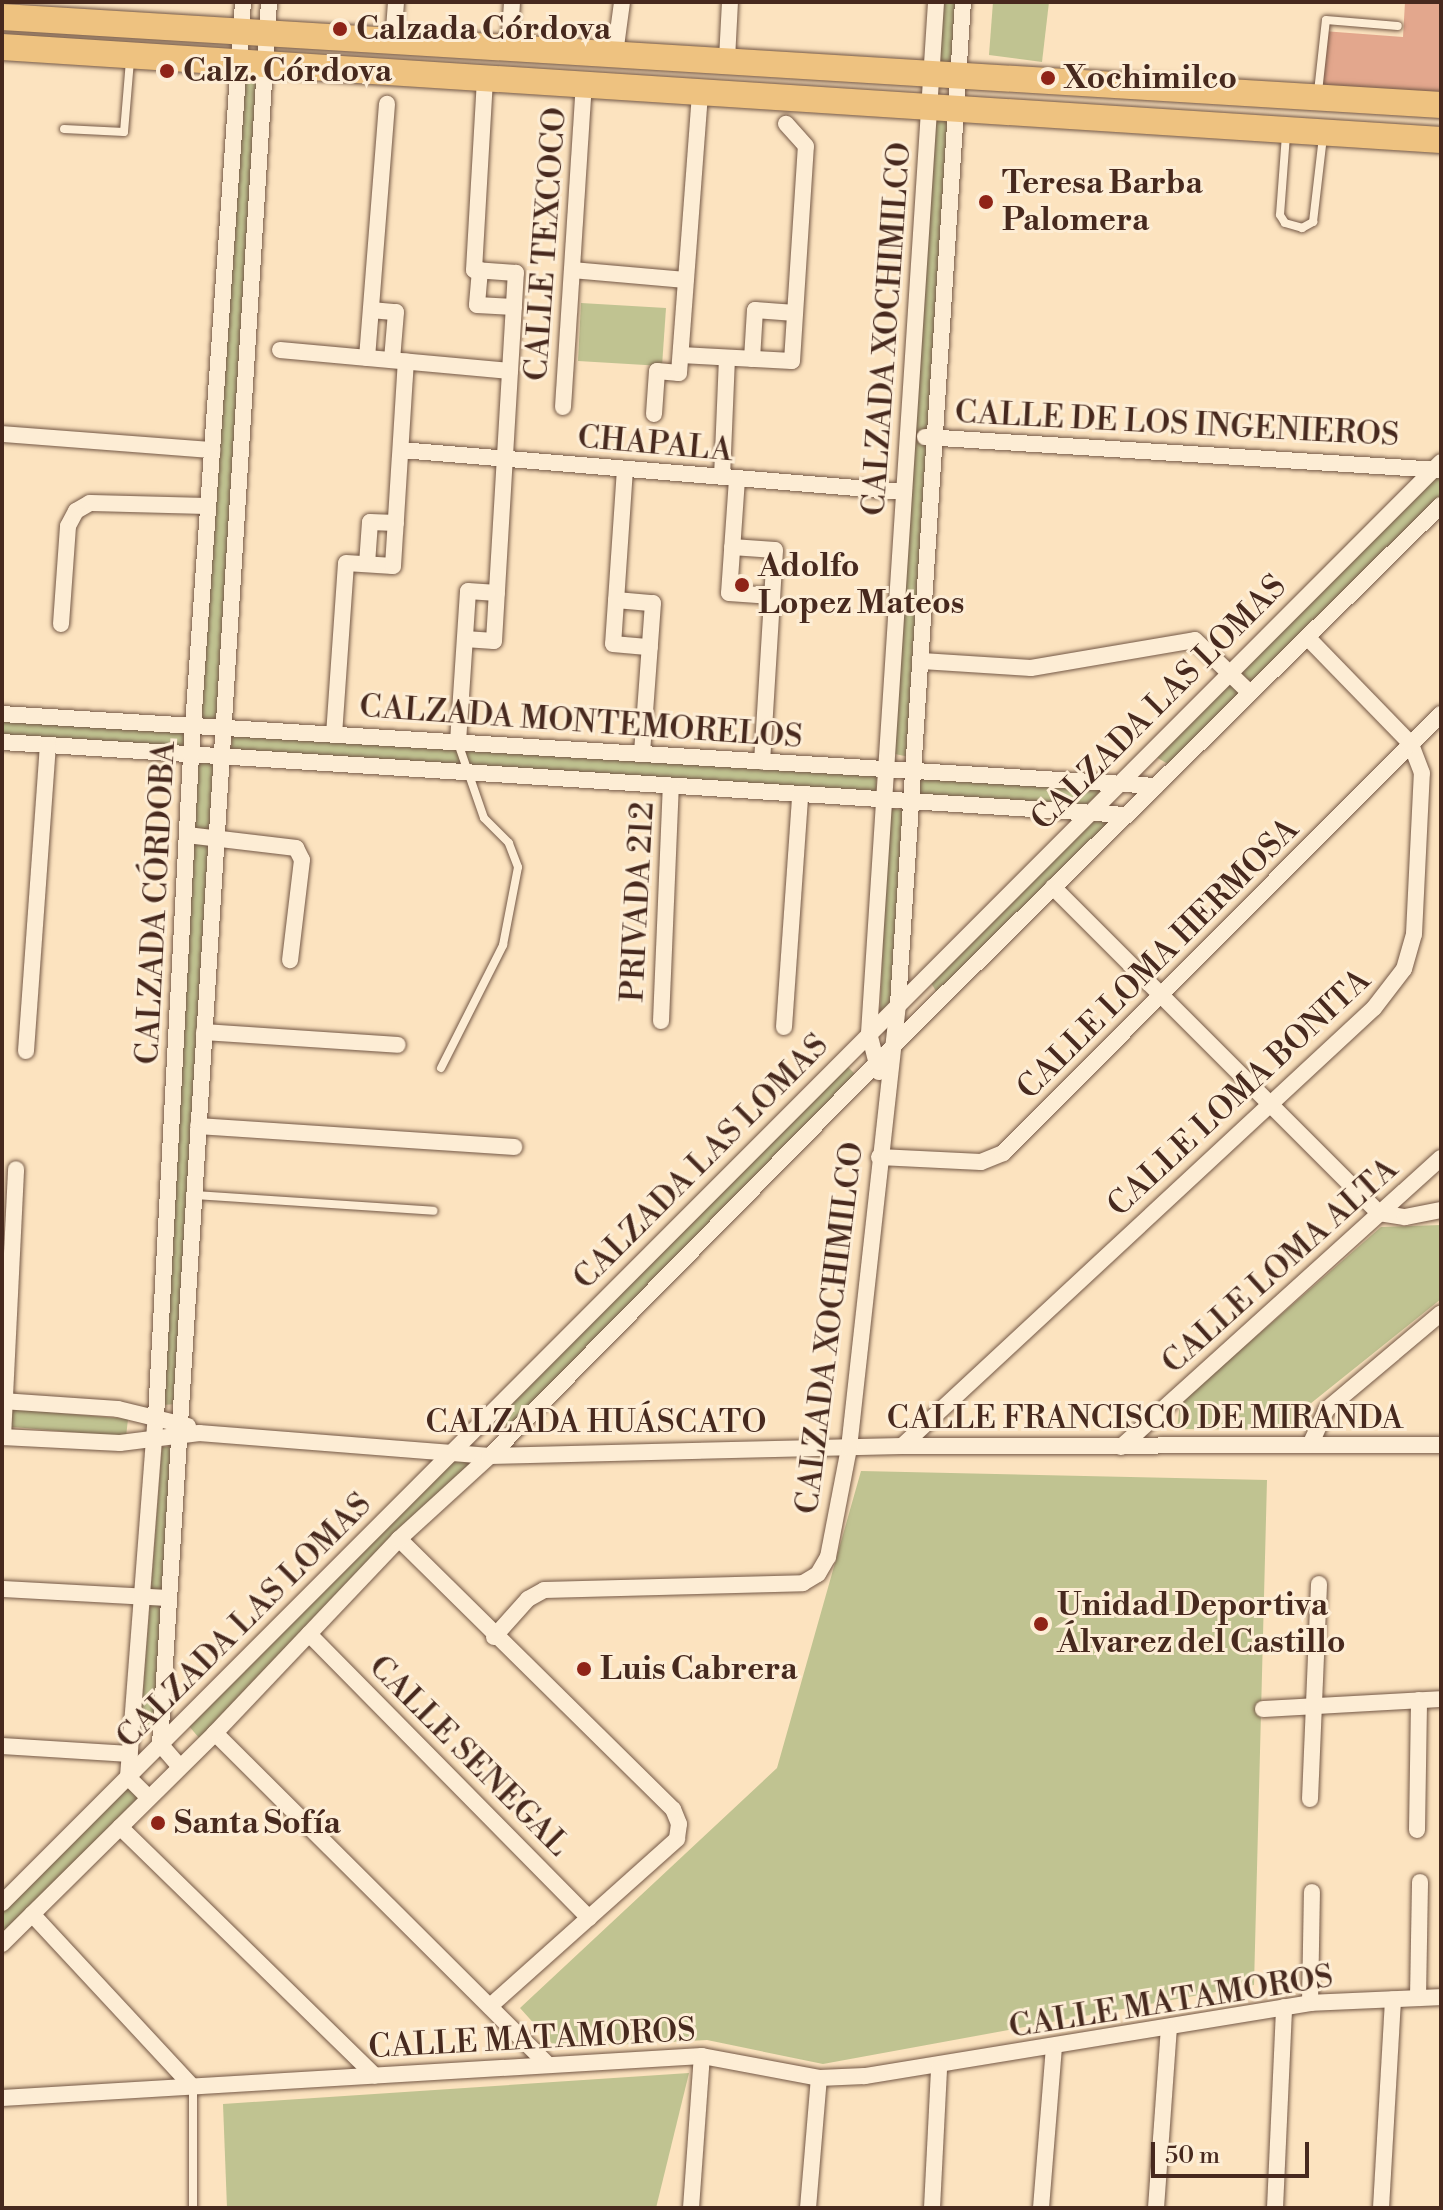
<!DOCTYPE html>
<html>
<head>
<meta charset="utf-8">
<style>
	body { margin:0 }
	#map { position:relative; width:1443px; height:2210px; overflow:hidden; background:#fce3bf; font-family:"Libre Bodoni",serif }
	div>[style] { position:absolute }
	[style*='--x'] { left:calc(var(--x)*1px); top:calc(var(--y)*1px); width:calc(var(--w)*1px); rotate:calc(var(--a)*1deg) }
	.green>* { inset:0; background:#c0c391 }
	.building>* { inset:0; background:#e3a78d }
	.roads { filter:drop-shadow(0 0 2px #745846) drop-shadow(0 0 2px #745846) }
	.lane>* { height:8px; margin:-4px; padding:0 4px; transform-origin:4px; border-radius:4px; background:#fdedd5 }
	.street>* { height:16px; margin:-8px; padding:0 8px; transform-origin:8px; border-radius:8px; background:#fdedd5 }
	.primary>* { height:26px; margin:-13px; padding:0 13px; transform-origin:13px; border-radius:13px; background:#eec280 }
	.dots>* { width:22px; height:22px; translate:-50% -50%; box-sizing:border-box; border:4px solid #fdedd5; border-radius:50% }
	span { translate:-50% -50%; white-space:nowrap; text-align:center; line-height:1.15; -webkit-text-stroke:6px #fdedd5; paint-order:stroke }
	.poi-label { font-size:32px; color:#47291e; font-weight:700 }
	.left { translate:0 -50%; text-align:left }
	.street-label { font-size:32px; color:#47291e }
	.frame { position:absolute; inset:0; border:4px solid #47291e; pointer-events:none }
	.scale { position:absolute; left:1151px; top:2142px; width:158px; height:36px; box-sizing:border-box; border:4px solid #47291e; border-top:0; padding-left:10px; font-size:24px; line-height:28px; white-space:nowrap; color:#47291e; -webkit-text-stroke:6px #fdedd5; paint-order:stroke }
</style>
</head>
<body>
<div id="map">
	<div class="green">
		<i style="clip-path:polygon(943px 2px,957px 2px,952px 63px,940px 63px)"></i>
		<i style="clip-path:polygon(993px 2px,1049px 2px,1042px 62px,989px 55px)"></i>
		<i style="clip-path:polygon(245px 63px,265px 69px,222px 728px,193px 726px,191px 754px,221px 757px,177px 1404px,162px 1405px,191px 755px,2px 740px,2px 714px,193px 726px)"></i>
		<i style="clip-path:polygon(956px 109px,914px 758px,895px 754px,936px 115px)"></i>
		<i style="clip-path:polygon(581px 303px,666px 308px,662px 366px,578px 361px)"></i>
		<i style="clip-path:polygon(1441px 471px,1441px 495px,1256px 688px,1239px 673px)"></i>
		<i style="clip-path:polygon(1230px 673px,1250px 693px,1168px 764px,1156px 757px)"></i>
		<i style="clip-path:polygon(232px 734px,877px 773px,876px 792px,231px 754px)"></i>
		<i style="clip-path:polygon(919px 772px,1103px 789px,1086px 805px,911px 795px)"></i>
		<i style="clip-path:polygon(889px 808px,903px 810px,898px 1004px,880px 1011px)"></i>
		<i style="clip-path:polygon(1089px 813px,1117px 815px,937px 993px,930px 981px)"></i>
		<i style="clip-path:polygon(847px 1066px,857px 1076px,510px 1427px,496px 1420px)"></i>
		<i style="clip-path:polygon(1441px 1225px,1441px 1299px,1310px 1404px,1306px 1430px,1177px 1429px,1180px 1403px,1381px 1227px)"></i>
		<i style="clip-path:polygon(2px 1408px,128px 1419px,126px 1437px,2px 1426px)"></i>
		<i style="clip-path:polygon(179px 1446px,154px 1728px,140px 1731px,162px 1447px)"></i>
		<i style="clip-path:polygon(451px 1453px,481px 1455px,200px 1739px,188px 1725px)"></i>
		<i style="clip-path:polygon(861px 1471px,1267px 1480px,1254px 1985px,823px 2064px,707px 2040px,556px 2048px,520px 2008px,777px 1768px)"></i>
		<i style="clip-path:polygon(128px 1777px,145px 1793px,2px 1936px,2px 1908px)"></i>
		<i style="clip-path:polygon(689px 2073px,656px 2208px,227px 2208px,223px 2104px)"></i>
	</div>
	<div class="building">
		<i style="clip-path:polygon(1405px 2px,1441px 2px,1441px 101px,1320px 92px,1323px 31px,1403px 37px)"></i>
	</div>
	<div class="roads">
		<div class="lane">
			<i style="--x:1318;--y:92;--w:72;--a:-83.7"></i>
			<i style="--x:1326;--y:20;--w:72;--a:4.8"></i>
			<i style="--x:64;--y:129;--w:60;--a:2.9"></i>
			<i style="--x:124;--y:132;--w:71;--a:-85.2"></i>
			<i style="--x:1286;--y:135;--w:80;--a:94.3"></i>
			<i style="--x:1280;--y:215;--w:9;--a:58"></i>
			<i style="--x:1285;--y:223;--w:18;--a:16"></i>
			<i style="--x:1302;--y:228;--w:13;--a:-29"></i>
			<i style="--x:1313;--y:222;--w:86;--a:-83.3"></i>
			<i style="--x:441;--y:1068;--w:138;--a:-63.2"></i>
			<i style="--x:503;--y:945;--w:79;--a:-79.1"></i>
			<i style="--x:518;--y:867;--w:26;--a:-111"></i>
			<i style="--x:509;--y:843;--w:35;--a:-135"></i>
			<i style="--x:484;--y:818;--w:79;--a:-109.1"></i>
			<i style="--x:195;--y:1195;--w:239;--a:3.8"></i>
			<i style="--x:193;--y:2208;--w:121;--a:-90"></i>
		</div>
		<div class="street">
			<i style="--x:393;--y:43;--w:41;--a:-85.8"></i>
			<i style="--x:509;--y:49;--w:47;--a:-86.3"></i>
			<i style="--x:615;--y:54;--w:52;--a:-82.3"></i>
			<i style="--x:727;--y:59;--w:57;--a:-87"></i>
			<i style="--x:480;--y:270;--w:35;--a:95"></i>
			<i style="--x:477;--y:305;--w:37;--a:3"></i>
			<i style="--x:572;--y:270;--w:114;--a:5"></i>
			<i style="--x:371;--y:310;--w:25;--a:5"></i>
			<i style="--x:396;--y:312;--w:48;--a:94.8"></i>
			<i style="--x:280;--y:350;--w:231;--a:5.2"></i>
			<i style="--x:681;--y:355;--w:111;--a:3.1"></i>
			<i style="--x:792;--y:361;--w:215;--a:-86.3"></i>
			<i style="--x:806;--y:146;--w:30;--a:-132"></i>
			<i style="--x:367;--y:358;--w:255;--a:-85.5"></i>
			<i style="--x:752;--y:359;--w:49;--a:-86.5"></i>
			<i style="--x:755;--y:310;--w:40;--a:4.3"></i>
			<i style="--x:563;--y:407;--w:323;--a:-86.3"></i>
			<i style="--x:654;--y:414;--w:43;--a:-86"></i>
			<i style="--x:657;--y:371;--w:22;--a:5"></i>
			<i style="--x:679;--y:373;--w:282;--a:-85.7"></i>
			<i style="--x:2;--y:434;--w:211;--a:4.4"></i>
			<i style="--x:925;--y:437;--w:516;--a:3.67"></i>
			<i style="--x:401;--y:450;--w:505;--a:4.77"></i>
			<i style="--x:625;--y:469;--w:175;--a:93.9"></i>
			<i style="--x:613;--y:644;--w:37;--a:5"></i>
			<i style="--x:722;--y:477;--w:119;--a:-87.6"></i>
			<i style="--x:737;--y:479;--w:114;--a:94"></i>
			<i style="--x:729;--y:593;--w:43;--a:4"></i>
			<i style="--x:732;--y:547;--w:43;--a:4"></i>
			<i style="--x:775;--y:550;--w:212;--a:93.5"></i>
			<i style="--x:367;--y:564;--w:42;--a:-85.9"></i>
			<i style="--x:370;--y:522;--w:26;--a:2"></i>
			<i style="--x:616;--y:600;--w:37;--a:5"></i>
			<i style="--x:653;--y:603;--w:151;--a:94.2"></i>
			<i style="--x:61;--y:624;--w:98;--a:-85.9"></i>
			<i style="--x:68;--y:526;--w:17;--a:-62"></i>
			<i style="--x:76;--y:511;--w:16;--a:-30"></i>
			<i style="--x:90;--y:503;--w:118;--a:1.5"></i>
			<i style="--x:465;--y:639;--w:29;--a:4"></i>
			<i style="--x:494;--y:641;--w:369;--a:-86.6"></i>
			<i style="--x:516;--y:273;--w:42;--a:-175.9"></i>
			<i style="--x:474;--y:270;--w:191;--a:-86.7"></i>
			<i style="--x:922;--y:661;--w:109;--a:3.7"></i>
			<i style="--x:1031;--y:668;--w:166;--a:-9.7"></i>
			<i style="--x:1195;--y:640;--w:76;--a:43.9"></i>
			<i style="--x:2;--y:714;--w:1156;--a:3.57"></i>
			<i style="--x:334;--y:735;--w:172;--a:-86"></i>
			<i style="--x:346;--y:563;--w:47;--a:3.7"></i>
			<i style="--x:393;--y:566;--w:205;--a:-86.4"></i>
			<i style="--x:2;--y:742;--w:1126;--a:3.72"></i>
			<i style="--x:458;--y:742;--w:151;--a:-86.2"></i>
			<i style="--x:468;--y:591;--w:29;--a:4"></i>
			<i style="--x:187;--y:835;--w:110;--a:6.8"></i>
			<i style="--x:296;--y:848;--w:13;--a:63"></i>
			<i style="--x:302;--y:860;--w:101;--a:96.8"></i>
			<i style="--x:1053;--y:887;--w:461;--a:45"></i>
			<i style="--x:1379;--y:1213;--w:26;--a:9"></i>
			<i style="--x:1405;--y:1217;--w:37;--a:-11"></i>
			<i style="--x:661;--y:1021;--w:235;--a:-87.6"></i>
			<i style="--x:784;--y:1027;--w:232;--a:-86"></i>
			<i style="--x:204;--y:1032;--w:194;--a:3.8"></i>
			<i style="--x:26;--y:1051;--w:306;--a:-85.9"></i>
			<i style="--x:879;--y:1072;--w:40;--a:-104.4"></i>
			<i style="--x:869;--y:1033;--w:1033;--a:-86.28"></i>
			<i style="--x:198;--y:1126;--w:317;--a:3.8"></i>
			<i style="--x:879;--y:1157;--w:102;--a:2.8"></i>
			<i style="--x:981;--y:1162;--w:24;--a:-22"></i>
			<i style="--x:1003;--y:1153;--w:620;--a:-45.07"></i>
			<i style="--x:2;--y:1401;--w:116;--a:3.9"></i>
			<i style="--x:118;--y:1409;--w:72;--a:13.7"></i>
			<i style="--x:2;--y:1437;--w:118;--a:2.9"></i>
			<i style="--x:120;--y:1443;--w:80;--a:-7.2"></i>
			<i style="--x:199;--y:1433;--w:292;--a:4.5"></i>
			<i style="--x:490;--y:1456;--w:412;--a:-1.4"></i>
			<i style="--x:902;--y:1446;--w:539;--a:-0.11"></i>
			<i style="--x:3;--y:1437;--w:268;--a:-87.2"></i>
			<i style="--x:1310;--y:1445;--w:38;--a:-65"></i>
			<i style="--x:1326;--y:1410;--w:150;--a:-40.1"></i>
			<i style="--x:902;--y:1446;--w:644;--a:-42.86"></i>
			<i style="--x:1374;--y:1008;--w:49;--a:-52.4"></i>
			<i style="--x:1404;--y:969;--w:36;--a:-74"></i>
			<i style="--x:1414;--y:934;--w:161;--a:-87.2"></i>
			<i style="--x:1422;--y:773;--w:31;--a:-111"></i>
			<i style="--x:1411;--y:744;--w:149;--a:-134.2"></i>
			<i style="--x:1121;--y:1447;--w:431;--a:-42.1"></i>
			<i style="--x:399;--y:1539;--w:385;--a:44.6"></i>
			<i style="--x:673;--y:1809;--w:16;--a:68"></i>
			<i style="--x:679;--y:1824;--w:15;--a:98"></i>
			<i style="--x:677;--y:1839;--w:251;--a:138.2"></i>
			<i style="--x:2;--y:1589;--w:167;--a:3.1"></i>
			<i style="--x:309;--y:1634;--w:399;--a:45.4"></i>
			<i style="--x:494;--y:1637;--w:51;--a:-48.2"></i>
			<i style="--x:528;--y:1599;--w:18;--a:-29"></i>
			<i style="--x:544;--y:1590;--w:259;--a:-1.5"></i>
			<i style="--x:803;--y:1583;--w:17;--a:-31"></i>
			<i style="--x:818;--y:1574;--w:20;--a:-60"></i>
			<i style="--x:828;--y:1557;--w:111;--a:-79.1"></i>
			<i style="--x:849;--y:1448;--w:447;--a:-83.7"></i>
			<i style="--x:898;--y:1004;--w:1004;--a:-86.29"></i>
			<i style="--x:1263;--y:1709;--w:178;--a:-3.2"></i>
			<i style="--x:215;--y:1733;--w:470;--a:44.9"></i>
			<i style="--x:2;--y:1746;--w:128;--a:3.6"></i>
			<i style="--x:180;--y:1767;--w:30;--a:-131"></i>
			<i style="--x:160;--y:1744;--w:1745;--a:-86.42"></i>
			<i style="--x:149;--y:1798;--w:30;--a:-135"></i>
			<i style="--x:128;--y:1777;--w:361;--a:-85.6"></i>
			<i style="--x:156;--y:1417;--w:663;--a:-86.97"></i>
			<i style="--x:191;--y:755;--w:755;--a:-86.05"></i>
			<i style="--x:1310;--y:1799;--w:215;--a:-87.6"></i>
			<i style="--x:120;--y:1827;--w:356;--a:44.3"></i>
			<i style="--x:1417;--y:1830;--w:130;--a:-89.1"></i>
			<i style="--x:2;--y:1903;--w:2036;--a:-45.04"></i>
			<i style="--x:32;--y:1914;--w:236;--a:47.1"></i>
			<i style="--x:2;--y:1944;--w:300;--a:-44.7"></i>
			<i style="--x:215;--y:1733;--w:267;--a:-46.5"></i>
			<i style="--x:399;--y:1539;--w:123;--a:-42.4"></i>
			<i style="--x:490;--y:1456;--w:619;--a:-45.46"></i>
			<i style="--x:924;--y:1015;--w:726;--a:-44.61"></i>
			<i style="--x:1418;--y:1998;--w:116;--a:-89"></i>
			<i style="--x:1310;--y:2003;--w:111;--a:-89"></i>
			<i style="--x:2;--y:2098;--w:701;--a:-3.43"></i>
			<i style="--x:702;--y:2056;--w:119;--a:10.6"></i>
			<i style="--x:819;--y:2078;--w:46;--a:-2.5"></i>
			<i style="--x:865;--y:2076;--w:451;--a:-9.3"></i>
			<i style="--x:1310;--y:2003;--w:131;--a:-2.6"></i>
			<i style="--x:691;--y:2208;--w:152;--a:-85.9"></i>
			<i style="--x:808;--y:2208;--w:130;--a:-85.2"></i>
			<i style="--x:932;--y:2208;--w:140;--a:-87.1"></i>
			<i style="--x:1041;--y:2208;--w:161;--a:-85.4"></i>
			<i style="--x:1156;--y:2208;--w:180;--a:-85.9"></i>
			<i style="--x:1275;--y:2208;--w:201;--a:-87.4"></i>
			<i style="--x:1381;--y:2208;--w:209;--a:-86.7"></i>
		</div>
		<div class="primary">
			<i style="--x:2;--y:17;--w:1442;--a:3.5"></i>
			<i style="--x:2;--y:47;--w:1442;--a:3.7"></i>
		</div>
	</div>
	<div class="dots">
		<i style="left:340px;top:29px;background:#8f2418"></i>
		<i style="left:167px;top:71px;background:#8f2418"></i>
		<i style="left:1048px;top:78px;background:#8f2418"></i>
		<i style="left:986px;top:202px;background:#8f2418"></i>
		<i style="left:742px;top:585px;background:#8f2418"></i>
		<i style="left:1041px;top:1624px;background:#8f2418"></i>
		<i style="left:584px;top:1669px;background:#8f2418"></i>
		<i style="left:158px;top:1823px;background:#8f2418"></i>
	</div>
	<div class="poi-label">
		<span class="left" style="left:356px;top:29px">Calzada Córdova</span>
		<span class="left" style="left:183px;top:71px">Calz. Córdova</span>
		<span class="left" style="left:1064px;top:78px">Xochimilco</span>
		<span class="left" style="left:1002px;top:202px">Teresa Barba<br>Palomera</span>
		<span class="left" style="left:758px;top:585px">Adolfo<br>Lopez Mateos</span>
		<span class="left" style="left:1057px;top:1624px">Unidad Deportiva<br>Álvarez del Castillo</span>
		<span class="left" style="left:600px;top:1669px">Luis Cabrera</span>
		<span class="left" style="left:174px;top:1823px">Santa Sofía</span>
	</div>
	<div class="street-label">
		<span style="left:546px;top:244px;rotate:-86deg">CALLE TEXCOCO</span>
		<span style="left:887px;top:329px;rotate:-86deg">CALZADA XOCHIMILCO</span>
		<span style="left:1177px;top:424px;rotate:3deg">CALLE DE LOS INGENIEROS</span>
		<span style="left:655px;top:444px;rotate:5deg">CHAPALA</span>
		<span style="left:1159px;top:703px;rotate:-45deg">CALZADA LAS LOMAS</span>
		<span style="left:581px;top:722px;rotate:4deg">CALZADA MONTEMORELOS</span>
		<span style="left:638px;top:902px;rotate:-87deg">PRIVADA 212</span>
		<span style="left:156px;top:903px;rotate:-87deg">CALZADA CÓRDOBA</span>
		<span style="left:1158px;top:959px;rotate:-45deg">CALLE LOMA HERMOSA</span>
		<span style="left:1239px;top:1093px;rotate:-43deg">CALLE LOMA BONITA</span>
		<span style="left:701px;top:1162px;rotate:-45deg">CALZADA LAS LOMAS</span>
		<span style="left:1280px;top:1266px;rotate:-42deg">CALLE LOMA ALTA</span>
		<span style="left:830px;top:1328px;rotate:-83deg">CALZADA XOCHIMILCO</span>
		<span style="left:1145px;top:1418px">CALLE FRANCISCO DE MIRANDA</span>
		<span style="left:596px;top:1422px">CALZADA HUÁSCATO</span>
		<span style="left:244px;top:1621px;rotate:-45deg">CALZADA LAS LOMAS</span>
		<span style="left:469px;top:1756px;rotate:45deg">CALLE SENEGAL</span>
		<span style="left:1171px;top:2002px;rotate:-9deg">CALLE MATAMOROS</span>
		<span style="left:532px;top:2039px;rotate:-3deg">CALLE MATAMOROS</span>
	</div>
	<div class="frame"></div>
	<div class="scale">50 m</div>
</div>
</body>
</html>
